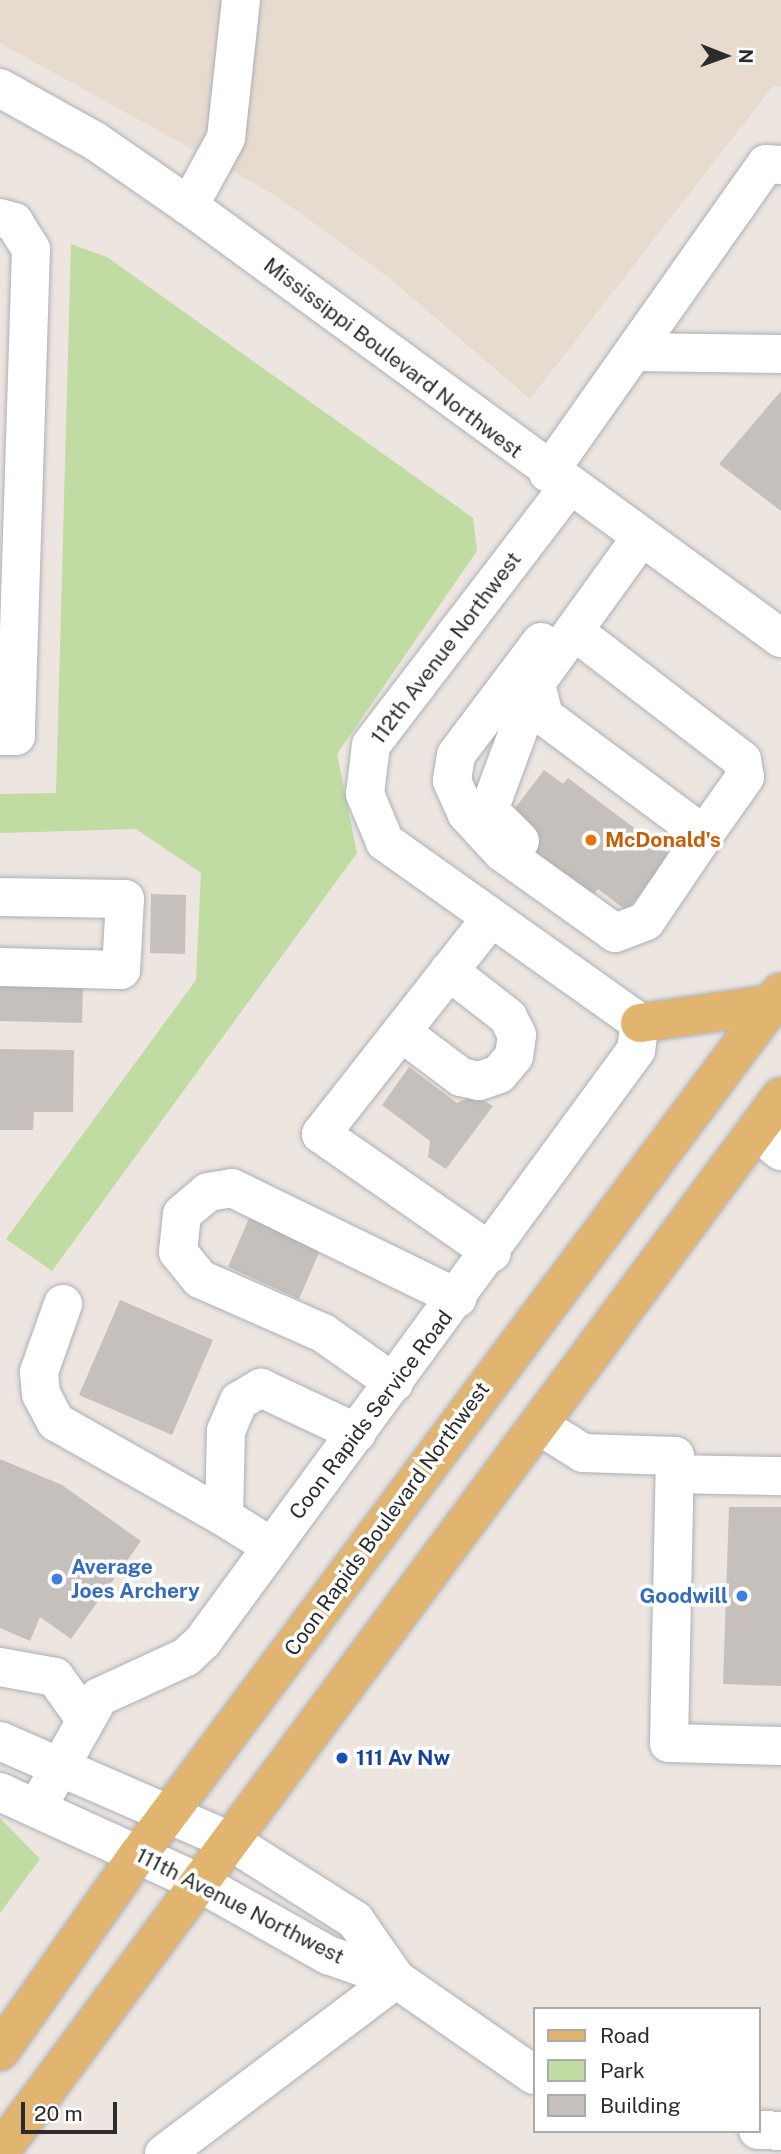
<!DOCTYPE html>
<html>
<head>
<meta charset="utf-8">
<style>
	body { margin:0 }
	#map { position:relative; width:781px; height:2154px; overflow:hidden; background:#ece5e0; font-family:"Public Sans",sans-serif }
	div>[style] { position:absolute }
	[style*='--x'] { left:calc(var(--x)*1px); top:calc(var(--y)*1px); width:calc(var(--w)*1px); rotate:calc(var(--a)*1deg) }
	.education>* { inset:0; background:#e7dbcf }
	.green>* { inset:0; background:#c0dca3 }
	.building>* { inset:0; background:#c5c0bc }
	.roads { filter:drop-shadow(0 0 2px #adb0b7) drop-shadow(0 0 2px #adb0b7) }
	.minor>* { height:38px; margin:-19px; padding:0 19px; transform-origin:19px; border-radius:19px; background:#fff }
	.major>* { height:38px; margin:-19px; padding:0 19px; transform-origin:19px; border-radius:19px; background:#e1b570 }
	.dots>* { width:19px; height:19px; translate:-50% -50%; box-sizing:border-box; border:4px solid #fff; border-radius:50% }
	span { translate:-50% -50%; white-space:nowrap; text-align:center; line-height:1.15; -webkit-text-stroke:7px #fff; paint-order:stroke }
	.street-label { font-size:21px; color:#2c2c2c }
	.food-label { font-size:21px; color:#c56008; font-weight:700 }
	.left { translate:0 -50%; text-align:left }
	.shop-label { font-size:21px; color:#366cbe; font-weight:700 }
	.right { translate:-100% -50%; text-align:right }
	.transit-label { font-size:21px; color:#164399; font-weight:700 }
	.legend { position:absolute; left:533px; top:2007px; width:228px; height:126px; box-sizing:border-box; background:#fff; border:2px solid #ababab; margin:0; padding:9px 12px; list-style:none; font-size:21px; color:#2c2c2c }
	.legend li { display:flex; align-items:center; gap:14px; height:35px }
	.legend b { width:35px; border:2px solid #ababab }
	.north { position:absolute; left:690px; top:21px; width:70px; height:70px; -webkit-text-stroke:5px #fff; paint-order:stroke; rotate:91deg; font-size:19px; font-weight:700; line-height:28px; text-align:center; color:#2c2c2c }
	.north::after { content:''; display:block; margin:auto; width:24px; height:32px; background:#2c2c2c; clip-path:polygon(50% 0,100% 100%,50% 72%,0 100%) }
	.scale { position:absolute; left:21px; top:2102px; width:96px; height:32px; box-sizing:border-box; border:4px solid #2c2c2c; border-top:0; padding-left:9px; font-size:21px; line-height:24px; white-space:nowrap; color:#2c2c2c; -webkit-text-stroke:5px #fff; paint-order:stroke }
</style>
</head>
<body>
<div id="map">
	<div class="education">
		<i style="clip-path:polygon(0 0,781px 0,781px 87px,773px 86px,530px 399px,388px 277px,275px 195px,0 43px)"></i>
	</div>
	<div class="green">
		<i style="clip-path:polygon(71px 244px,107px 257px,473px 518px,477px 551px,337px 754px,357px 853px,52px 1271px,6px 1239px,196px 980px,201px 873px,136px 829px,0 833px,0 794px,56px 793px)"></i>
		<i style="clip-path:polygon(0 1818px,40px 1859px,0 1913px)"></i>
	</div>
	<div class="building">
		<i style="clip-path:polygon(781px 391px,781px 511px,719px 464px)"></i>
		<i style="clip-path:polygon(544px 770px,563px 784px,568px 778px,670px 855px,627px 911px,598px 889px,593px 895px,527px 846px,509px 816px)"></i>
		<i style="clip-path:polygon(151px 894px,186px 895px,185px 954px,150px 953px)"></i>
		<i style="clip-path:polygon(0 985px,83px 986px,82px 1023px,0 1021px)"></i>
		<i style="clip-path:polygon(0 1049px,74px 1050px,73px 1112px,34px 1112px,33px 1130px,0 1130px)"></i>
		<i style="clip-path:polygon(409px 1067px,457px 1103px,475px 1095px,493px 1106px,446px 1169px,428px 1157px,430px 1141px,382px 1105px)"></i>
		<i style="clip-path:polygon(253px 1209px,324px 1241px,299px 1299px,228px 1267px)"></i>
		<i style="clip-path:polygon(120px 1300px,213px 1340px,172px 1435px,79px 1395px)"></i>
		<i style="clip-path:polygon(0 1459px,62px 1485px,141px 1541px,71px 1639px,40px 1617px,30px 1641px,0 1628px)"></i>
		<i style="clip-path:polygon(729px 1507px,781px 1507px,781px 1686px,723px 1684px)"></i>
	</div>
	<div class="roads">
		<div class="minor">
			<i style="--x:0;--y:88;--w:109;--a:29.2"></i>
			<i style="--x:95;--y:141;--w:114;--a:34.7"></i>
			<i style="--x:189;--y:206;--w:733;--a:36.12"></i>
			<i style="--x:189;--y:206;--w:77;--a:-61.4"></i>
			<i style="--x:226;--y:138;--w:139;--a:-83.8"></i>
			<i style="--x:0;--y:218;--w:15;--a:16"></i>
			<i style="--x:14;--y:222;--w:32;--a:58"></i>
			<i style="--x:31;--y:249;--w:487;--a:91.8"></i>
			<i style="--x:16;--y:736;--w:16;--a:180"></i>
			<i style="--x:636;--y:352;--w:145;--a:0.8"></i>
			<i style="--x:548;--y:473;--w:378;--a:-54.8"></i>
			<i style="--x:766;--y:164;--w:15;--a:4"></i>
			<i style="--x:574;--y:631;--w:212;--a:37.5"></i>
			<i style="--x:742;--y:760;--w:17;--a:80"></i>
			<i style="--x:745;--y:777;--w:71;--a:125.3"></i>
			<i style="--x:704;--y:835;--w:199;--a:-143.4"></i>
			<i style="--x:544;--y:716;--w:34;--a:-104"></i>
			<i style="--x:536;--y:683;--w:178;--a:-54.2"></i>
			<i style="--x:541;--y:642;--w:141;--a:127"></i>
			<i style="--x:456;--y:755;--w:26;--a:99"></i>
			<i style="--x:452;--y:781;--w:36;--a:66"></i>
			<i style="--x:467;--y:814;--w:52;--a:47.4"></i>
			<i style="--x:502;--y:852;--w:139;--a:35.6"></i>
			<i style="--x:615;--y:933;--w:33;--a:-21"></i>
			<i style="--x:646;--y:921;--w:104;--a:-56"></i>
			<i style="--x:520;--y:841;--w:44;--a:-135"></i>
			<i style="--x:489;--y:810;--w:135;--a:-69.7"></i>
			<i style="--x:0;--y:897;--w:125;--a:0.9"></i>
			<i style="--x:125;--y:899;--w:71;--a:93.2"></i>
			<i style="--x:121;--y:970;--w:121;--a:-178.6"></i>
			<i style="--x:491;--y:918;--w:275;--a:128.2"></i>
			<i style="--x:321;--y:1134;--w:208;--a:34.8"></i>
			<i style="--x:401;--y:1032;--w:75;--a:36.9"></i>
			<i style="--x:461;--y:1077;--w:18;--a:13"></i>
			<i style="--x:479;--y:1081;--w:21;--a:-19"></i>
			<i style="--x:499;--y:1074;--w:23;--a:-50"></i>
			<i style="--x:514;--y:1056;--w:21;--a:-82"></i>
			<i style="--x:517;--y:1035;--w:20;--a:-117"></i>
			<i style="--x:508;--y:1017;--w:75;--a:-142.1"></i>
			<i style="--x:756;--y:1131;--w:32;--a:39"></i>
			<i style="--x:63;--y:1304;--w:72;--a:109.4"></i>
			<i style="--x:39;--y:1372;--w:22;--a:85"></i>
			<i style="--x:41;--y:1394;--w:32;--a:62"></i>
			<i style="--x:56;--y:1422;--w:193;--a:29.5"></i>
			<i style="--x:394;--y:1383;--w:87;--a:-144.8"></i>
			<i style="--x:323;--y:1333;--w:134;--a:-156.3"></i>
			<i style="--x:200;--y:1279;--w:35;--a:-129"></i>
			<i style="--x:178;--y:1252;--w:38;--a:-84"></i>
			<i style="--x:182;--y:1214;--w:34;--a:-40"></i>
			<i style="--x:208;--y:1192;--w:24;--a:-9"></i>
			<i style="--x:232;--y:1188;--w:251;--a:26"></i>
			<i style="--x:540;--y:1426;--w:51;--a:32.1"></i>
			<i style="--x:583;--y:1453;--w:92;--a:1.9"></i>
			<i style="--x:675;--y:1456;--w:287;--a:91.2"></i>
			<i style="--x:669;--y:1743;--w:112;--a:1.5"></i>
			<i style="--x:675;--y:1474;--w:106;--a:1.1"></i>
			<i style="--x:272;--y:1547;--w:57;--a:-148"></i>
			<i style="--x:224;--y:1517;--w:86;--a:-88.7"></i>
			<i style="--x:226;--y:1431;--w:33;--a:-67"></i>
			<i style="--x:239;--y:1401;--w:26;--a:-31"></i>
			<i style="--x:261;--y:1388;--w:106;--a:25.1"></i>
			<i style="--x:0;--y:1667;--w:56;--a:10.3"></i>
			<i style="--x:55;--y:1677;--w:52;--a:54.5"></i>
			<i style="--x:0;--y:1741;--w:253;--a:23.5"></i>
			<i style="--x:232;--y:1842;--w:146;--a:32.4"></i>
			<i style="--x:355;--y:1920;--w:72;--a:55.2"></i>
			<i style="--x:0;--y:1792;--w:220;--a:24.5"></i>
			<i style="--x:200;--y:1883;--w:147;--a:29.4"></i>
			<i style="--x:328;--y:1955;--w:72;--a:19.4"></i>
			<i style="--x:396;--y:1979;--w:168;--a:34.8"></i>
			<i style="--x:37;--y:1808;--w:127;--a:-60.8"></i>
			<i style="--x:99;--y:1697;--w:96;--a:-24.7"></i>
			<i style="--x:186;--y:1657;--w:23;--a:-43"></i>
			<i style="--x:203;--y:1641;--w:733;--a:-53.77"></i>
			<i style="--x:636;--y:1050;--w:27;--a:-82"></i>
			<i style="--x:640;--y:1023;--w:313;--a:-144.6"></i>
			<i style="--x:385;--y:842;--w:52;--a:-112.6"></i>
			<i style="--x:365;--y:794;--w:49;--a:-83"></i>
			<i style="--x:371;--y:745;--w:325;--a:-52.6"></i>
			<i style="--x:758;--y:2130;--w:23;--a:2"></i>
			<i style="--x:164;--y:2154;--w:291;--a:-37"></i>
		</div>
		<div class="major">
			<i style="--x:640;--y:1023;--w:133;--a:-8.2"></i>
			<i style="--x:0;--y:2051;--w:240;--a:-54.9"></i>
			<i style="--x:138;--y:1855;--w:1076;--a:-53.31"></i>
			<i style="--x:0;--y:2152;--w:1313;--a:-53.49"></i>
		</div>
	</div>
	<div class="dots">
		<i style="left:591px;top:840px;background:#e8710a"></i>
		<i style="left:57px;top:1579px;background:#3f7fe0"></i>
		<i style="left:742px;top:1596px;background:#3f7fe0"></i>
		<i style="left:342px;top:1758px;background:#1a4fb4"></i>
	</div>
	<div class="street-label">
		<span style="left:393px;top:358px;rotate:37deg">Mississippi Boulevard Northwest</span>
		<span style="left:446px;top:648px;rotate:-53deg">112th Avenue Northwest</span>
		<span style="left:371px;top:1415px;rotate:-53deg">Coon Rapids Service Road</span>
		<span style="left:387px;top:1519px;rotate:-54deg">Coon Rapids Boulevard Northwest</span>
		<span style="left:240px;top:1906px;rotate:27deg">111th Avenue Northwest</span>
	</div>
	<div class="food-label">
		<span class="left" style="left:605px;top:840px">McDonald's</span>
	</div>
	<div class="shop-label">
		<span class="left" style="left:71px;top:1579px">Average<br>Joes Archery</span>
		<span class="right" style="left:728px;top:1596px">Goodwill</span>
	</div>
	<div class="transit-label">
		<span class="left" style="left:356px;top:1758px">111 Av Nw</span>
	</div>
	<ul class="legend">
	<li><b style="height:9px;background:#e1b570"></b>Road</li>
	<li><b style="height:19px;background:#c0dca3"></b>Park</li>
	<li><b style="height:19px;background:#c5c0bc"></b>Building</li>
	</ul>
	<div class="north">N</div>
	<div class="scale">20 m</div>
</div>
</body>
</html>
